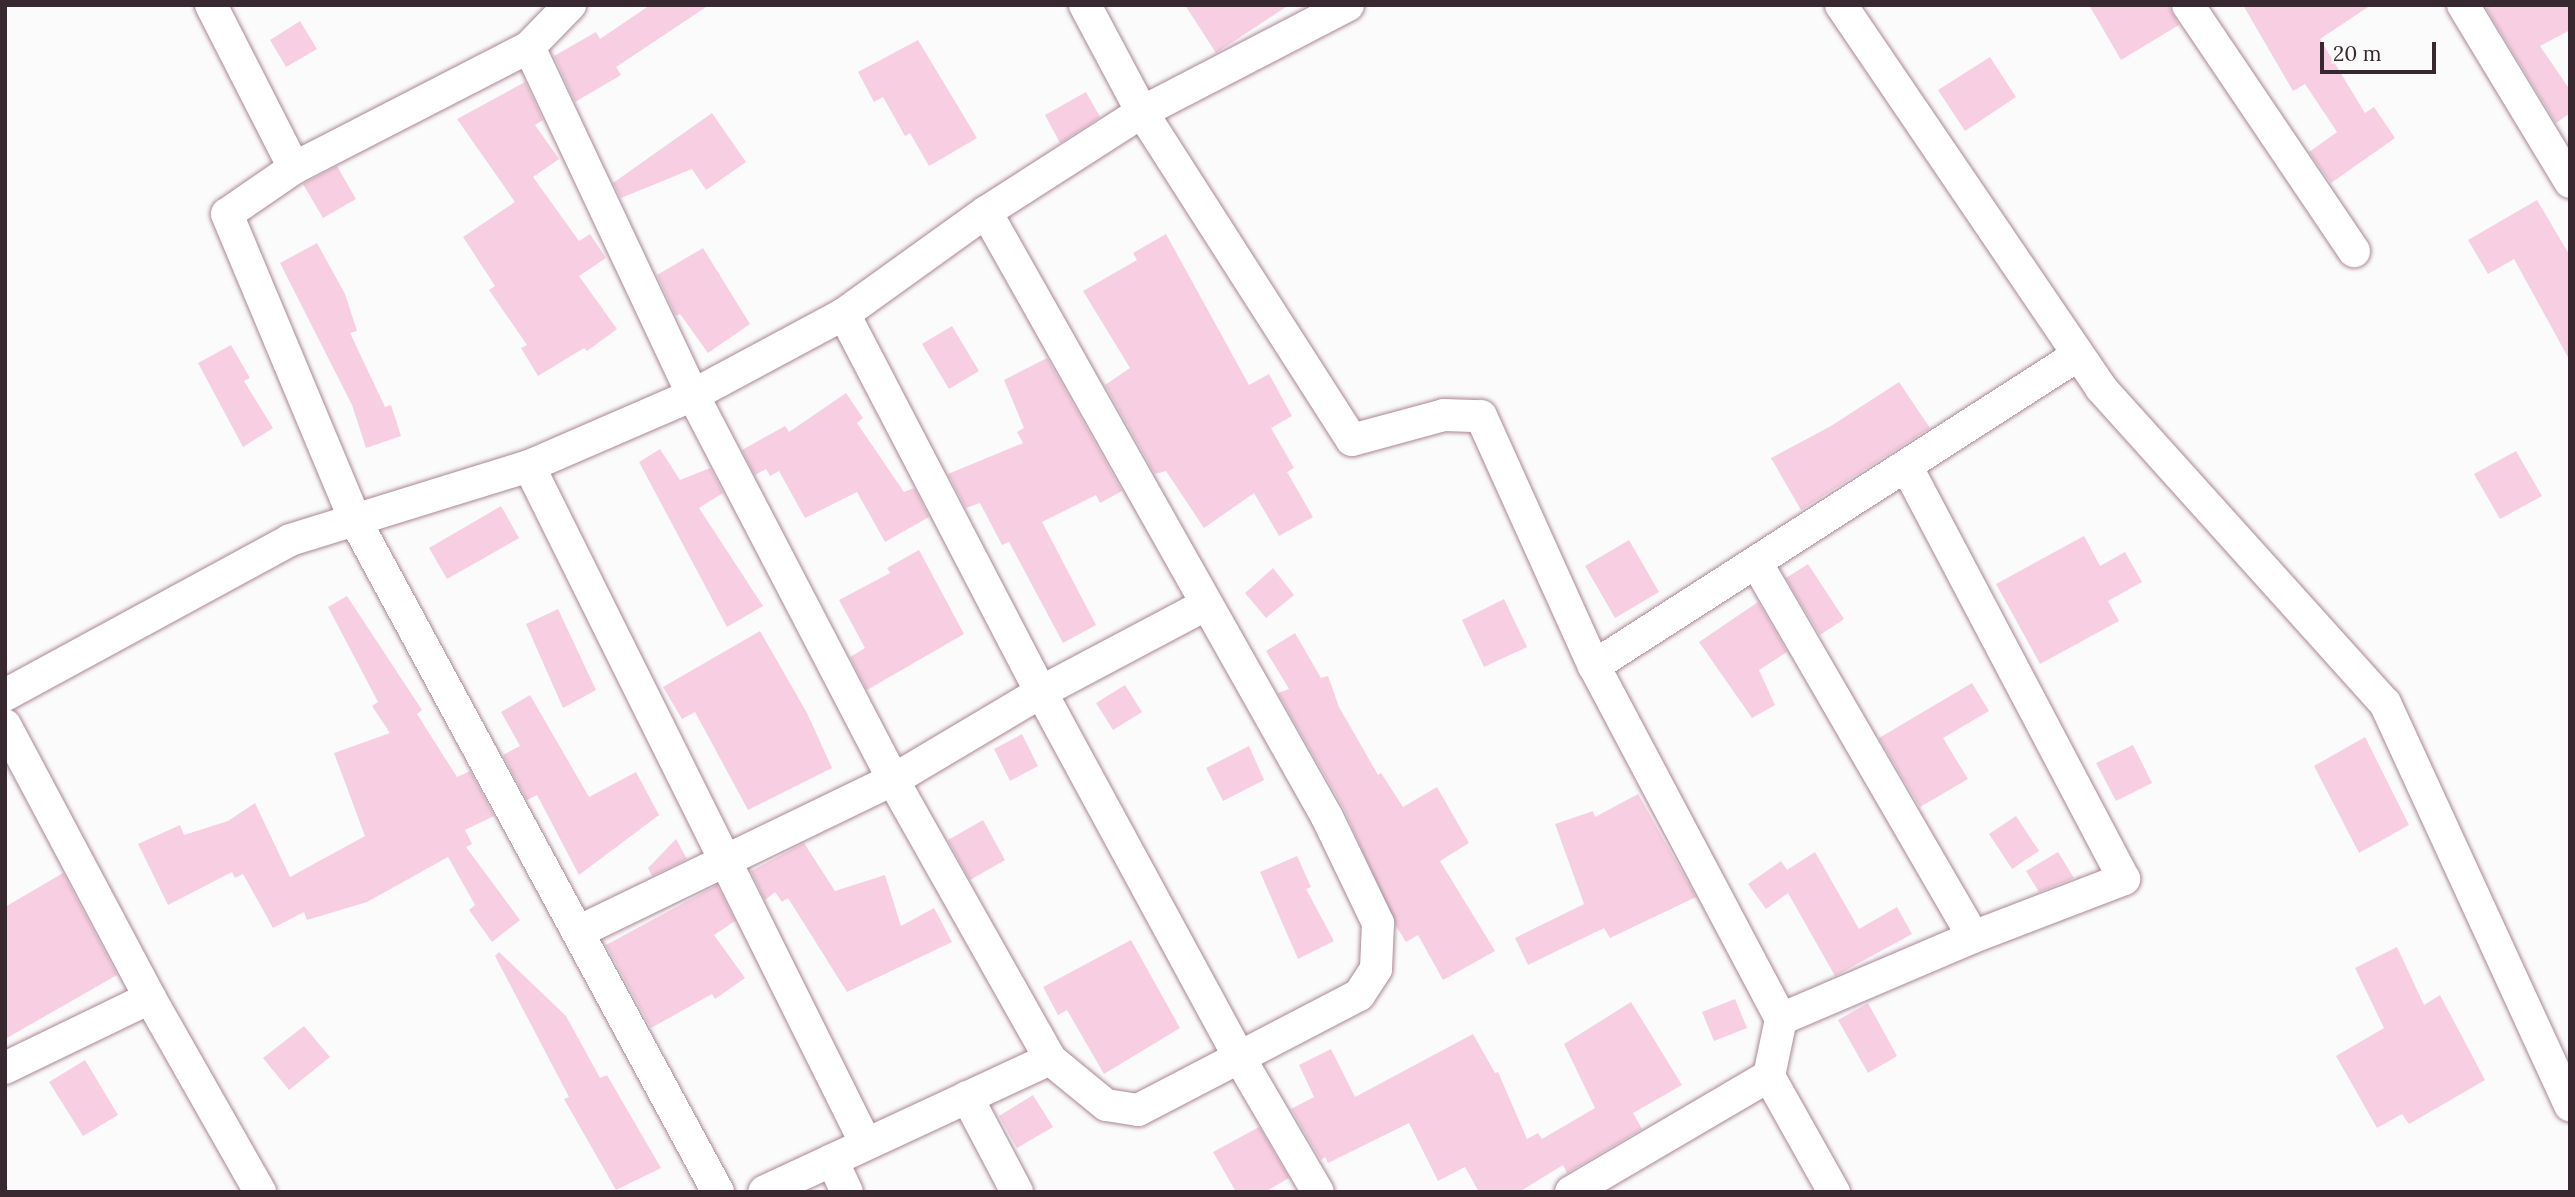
<!DOCTYPE html>
<html>
<head>
<meta charset="utf-8">
<style>
	body { margin:0 }
	#map { position:relative; width:2575px; height:1197px; overflow:hidden; background:#fbfbfb; font-family:Lora,serif }
	div>[style] { position:absolute }
	[style*='--x'] { left:calc(var(--x)*1px); top:calc(var(--y)*1px); width:calc(var(--w)*1px); rotate:calc(var(--a)*1deg) }
	.building>* { inset:0; background:#f8cfe2 }
	.roads { filter:drop-shadow(0 0 2px #aa8697) drop-shadow(0 0 2px #aa8697) }
	.minor>* { height:32px; margin:-16px; padding:0 16px; transform-origin:16px; border-radius:16px; background:#fff }
	span { translate:-50% -50%; white-space:nowrap; text-align:center; line-height:1.15; -webkit-text-stroke:6px #fbfbfb; paint-order:stroke }
	.frame { position:absolute; inset:0; border:7px solid #382930; pointer-events:none }
	.scale { position:absolute; left:2320px; top:42px; width:116px; height:32px; box-sizing:border-box; border:4px solid #382930; border-top:0; padding-left:9px; font-size:21px; line-height:24px; white-space:nowrap; color:#382930; -webkit-text-stroke:5px #fbfbfb; paint-order:stroke }
</style>
</head>
<body>
<div id="map">
	<div class="building">
		<i style="clip-path:polygon(650px 5px,709px 5px,616px 67px,621px 75px,575px 102px,554px 56px,596px 32px,600px 39px)"></i>
		<i style="clip-path:polygon(1185px 5px,1289px 5px,1216px 53px)"></i>
		<i style="clip-path:polygon(2089px 5px,2168px 5px,2179px 25px,2121px 60px)"></i>
		<i style="clip-path:polygon(2243px 5px,2371px 5px,2320px 39px,2365px 113px,2374px 107px,2395px 138px,2331px 183px,2309px 152px,2337px 132px,2305px 84px,2293px 91px)"></i>
		<i style="clip-path:polygon(2491px 5px,2570px 5px,2570px 30px,2540px 46px,2570px 90px,2570px 113px,2556px 123px,2486px 8px)"></i>
		<i style="clip-path:polygon(300px 21px,317px 49px,286px 67px,270px 40px)"></i>
		<i style="clip-path:polygon(918px 40px,977px 138px,929px 166px,910px 133px,905px 136px,883px 97px,874px 102px,858px 72px)"></i>
		<i style="clip-path:polygon(1990px 57px,2016px 97px,1965px 131px,1938px 90px)"></i>
		<i style="clip-path:polygon(525px 82px,543px 120px,535px 125px,559px 159px,533px 177px,579px 241px,590px 234px,606px 258px,579px 276px,617px 329px,587px 351px,584px 348px,538px 376px,521px 348px,527px 345px,489px 290px,495px 286px,463px 237px,515px 202px,457px 119px)"></i>
		<i style="clip-path:polygon(1086px 92px,1100px 117px,1060px 143px,1045px 115px)"></i>
		<i style="clip-path:polygon(712px 113px,746px 162px,706px 190px,692px 169px,621px 198px,613px 183px)"></i>
		<i style="clip-path:polygon(337px 166px,356px 199px,323px 218px,303px 184px)"></i>
		<i style="clip-path:polygon(2537px 200px,2570px 256px,2570px 361px,2514px 259px,2488px 274px,2468px 240px)"></i>
		<i style="clip-path:polygon(1166px 234px,1249px 385px,1269px 374px,1292px 416px,1271px 428px,1294px 468px,1287px 472px,1313px 517px,1279px 536px,1254px 493px,1204px 528px,1166px 471px,1155px 474px,1105px 385px,1130px 368px,1083px 291px,1137px 260px,1133px 253px)"></i>
		<i style="clip-path:polygon(317px 243px,345px 294px,357px 331px,350px 333px,385px 407px,391px 405px,401px 436px,366px 448px,352px 405px,280px 263px)"></i>
		<i style="clip-path:polygon(703px 248px,750px 324px,708px 353px,680px 314px,676px 316px,657px 275px)"></i>
		<i style="clip-path:polygon(952px 326px,979px 371px,949px 389px,922px 344px)"></i>
		<i style="clip-path:polygon(231px 345px,250px 378px,244px 381px,273px 428px,243px 447px,198px 363px)"></i>
		<i style="clip-path:polygon(1047px 358px,1122px 491px,1100px 503px,1096px 495px,1042px 522px,1096px 625px,1063px 643px,1009px 542px,1002px 545px,980px 503px,966px 508px,948px 474px,1023px 443px,1017px 432px,1024px 428px,1004px 380px)"></i>
		<i style="clip-path:polygon(1899px 382px,1930px 428px,1801px 510px,1771px 458px,1831px 426px)"></i>
		<i style="clip-path:polygon(846px 393px,863px 418px,857px 423px,904px 492px,914px 488px,929px 517px,885px 542px,857px 492px,805px 518px,779px 471px,770px 476px,766px 469px,755px 475px,742px 450px,785px 426px,789px 432px)"></i>
		<i style="clip-path:polygon(660px 449px,680px 480px,710px 468px,723px 493px,699px 508px,763px 606px,727px 627px,639px 462px)"></i>
		<i style="clip-path:polygon(2516px 451px,2542px 496px,2500px 519px,2474px 474px)"></i>
		<i style="clip-path:polygon(501px 506px,519px 538px,447px 579px,429px 548px)"></i>
		<i style="clip-path:polygon(2084px 536px,2100px 566px,2125px 552px,2142px 582px,2108px 601px,2119px 621px,2040px 664px,1996px 584px)"></i>
		<i style="clip-path:polygon(1629px 540px,1659px 592px,1615px 618px,1585px 566px)"></i>
		<i style="clip-path:polygon(919px 550px,964px 634px,867px 690px,850px 657px,865px 648px,839px 600px,890px 573px,887px 568px)"></i>
		<i style="clip-path:polygon(1808px 564px,1844px 619px,1820px 635px,1786px 578px)"></i>
		<i style="clip-path:polygon(1273px 568px,1294px 595px,1266px 618px,1245px 593px)"></i>
		<i style="clip-path:polygon(347px 596px,422px 710px,417px 714px,457px 777px,470px 771px,494px 816px,465px 830px,472px 844px,466px 847px,520px 920px,492px 942px,469px 910px,475px 905px,448px 857px,367px 902px,307px 920px,304px 912px,273px 928px,243px 874px,235px 878px,232px 872px,168px 905px,138px 844px,180px 825px,184px 835px,228px 821px,255px 803px,290px 877px,365px 836px,334px 753px,390px 733px,372px 706px,378px 702px,328px 607px)"></i>
		<i style="clip-path:polygon(1504px 599px,1527px 647px,1484px 667px,1462px 620px)"></i>
		<i style="clip-path:polygon(1758px 602px,1787px 652px,1759px 670px,1775px 705px,1752px 718px,1699px 642px)"></i>
		<i style="clip-path:polygon(558px 609px,596px 690px,563px 708px,526px 624px)"></i>
		<i style="clip-path:polygon(760px 631px,807px 713px,832px 768px,748px 810px,695px 712px,682px 719px,663px 687px)"></i>
		<i style="clip-path:polygon(1295px 633px,1321px 678px,1328px 676px,1339px 707px,1378px 775px,1381px 773px,1403px 807px,1437px 787px,1469px 843px,1440px 861px,1495px 951px,1443px 980px,1418px 935px,1406px 942px,1396px 926px,1344px 809px,1278px 693px,1289px 689px,1266px 651px)"></i>
		<i style="clip-path:polygon(1972px 683px,1989px 711px,1943px 738px,1968px 779px,1920px 807px,1879px 738px)"></i>
		<i style="clip-path:polygon(1125px 685px,1142px 712px,1113px 730px,1096px 703px)"></i>
		<i style="clip-path:polygon(530px 695px,589px 797px,636px 772px,659px 815px,579px 875px,537px 795px,527px 800px,503px 755px,520px 746px,501px 712px)"></i>
		<i style="clip-path:polygon(1022px 734px,1038px 766px,1010px 781px,994px 749px)"></i>
		<i style="clip-path:polygon(2365px 737px,2409px 825px,2359px 853px,2314px 766px)"></i>
		<i style="clip-path:polygon(2133px 745px,2152px 783px,2116px 801px,2096px 763px)"></i>
		<i style="clip-path:polygon(1249px 746px,1264px 780px,1223px 801px,1206px 768px)"></i>
		<i style="clip-path:polygon(1638px 794px,1696px 897px,1610px 938px,1604px 928px,1528px 965px,1515px 938px,1584px 904px,1555px 824px,1593px 811px,1595px 817px)"></i>
		<i style="clip-path:polygon(2016px 816px,2039px 851px,2012px 869px,1989px 834px)"></i>
		<i style="clip-path:polygon(983px 820px,1005px 860px,970px 880px,948px 840px)"></i>
		<i style="clip-path:polygon(676px 839px,687px 859px,652px 876px,648px 868px)"></i>
		<i style="clip-path:polygon(804px 843px,835px 891px,885px 875px,901px 926px,934px 908px,952px 942px,847px 992px,788px 898px,782px 902px,775px 892px,765px 900px,751px 871px)"></i>
		<i style="clip-path:polygon(1815px 852px,1859px 929px,1897px 907px,1912px 934px,1835px 976px,1788px 893px,1766px 909px,1748px 884px,1781px 861px,1787px 870px)"></i>
		<i style="clip-path:polygon(2058px 852px,2074px 878px,2039px 892px,2026px 871px)"></i>
		<i style="clip-path:polygon(1297px 856px,1311px 887px,1306px 889px,1334px 941px,1298px 959px,1260px 872px)"></i>
		<i style="clip-path:polygon(63px 873px,117px 975px,5px 1039px,5px 907px)"></i>
		<i style="clip-path:polygon(717px 885px,735px 921px,714px 935px,745px 978px,715px 999px,712px 994px,651px 1028px,606px 945px)"></i>
		<i style="clip-path:polygon(1131px 940px,1180px 1028px,1104px 1074px,1067px 1010px,1058px 1015px,1043px 987px)"></i>
		<i style="clip-path:polygon(2397px 947px,2424px 1005px,2440px 995px,2485px 1080px,2409px 1124px,2402px 1114px,2377px 1128px,2336px 1056px,2384px 1028px,2355px 968px)"></i>
		<i style="clip-path:polygon(499px 952px,566px 1016px,600px 1078px,607px 1075px,661px 1168px,616px 1190px,564px 1099px,569px 1097px,495px 956px)"></i>
		<i style="clip-path:polygon(1735px 999px,1747px 1028px,1714px 1041px,1702px 1012px)"></i>
		<i style="clip-path:polygon(1631px 1002px,1682px 1085px,1633px 1113px,1642px 1129px,1567px 1173px,1563px 1165px,1519px 1192px,1479px 1192px,1465px 1167px,1438px 1181px,1409px 1123px,1328px 1163px,1325px 1157px,1321px 1160px,1291px 1109px,1314px 1097px,1299px 1065px,1331px 1049px,1355px 1097px,1473px 1034px,1495px 1073px,1498px 1072px,1527px 1139px,1538px 1133px,1542px 1139px,1595px 1108px,1564px 1044px)"></i>
		<i style="clip-path:polygon(1868px 1003px,1897px 1056px,1868px 1073px,1838px 1020px)"></i>
		<i style="clip-path:polygon(304px 1026px,330px 1057px,289px 1090px,263px 1058px)"></i>
		<i style="clip-path:polygon(85px 1060px,118px 1115px,83px 1136px,49px 1082px)"></i>
		<i style="clip-path:polygon(1033px 1095px,1053px 1127px,1017px 1148px,999px 1116px)"></i>
		<i style="clip-path:polygon(1259px 1127px,1289px 1178px,1265px 1192px,1236px 1192px,1213px 1152px)"></i>
	</div>
	<div class="roads">
		<div class="minor">
			<i style="--x:211;--y:5;--w:183;--a:63"></i>
			<i style="--x:294;--y:168;--w:264;--a:-27.2"></i>
			<i style="--x:529;--y:47;--w:385;--a:64.8"></i>
			<i style="--x:693;--y:395;--w:434;--a:62.5"></i>
			<i style="--x:893;--y:780;--w:320;--a:60.6"></i>
			<i style="--x:1050;--y:1059;--w:315;--a:155.1"></i>
			<i style="--x:1085;--y:5;--w:121;--a:62"></i>
			<i style="--x:1142;--y:112;--w:389;--a:57.4"></i>
			<i style="--x:1352;--y:440;--w:95;--a:-15.2"></i>
			<i style="--x:1444;--y:415;--w:37;--a:2"></i>
			<i style="--x:1481;--y:416;--w:274;--a:65.7"></i>
			<i style="--x:1841;--y:5;--w:463;--a:55.8"></i>
			<i style="--x:2101;--y:388;--w:424;--a:48"></i>
			<i style="--x:2385;--y:703;--w:443;--a:65.3"></i>
			<i style="--x:2188;--y:5;--w:297;--a:56"></i>
			<i style="--x:2463;--y:5;--w:207;--a:58.8"></i>
			<i style="--x:529;--y:47;--w:59;--a:-45.7"></i>
			<i style="--x:294;--y:168;--w:81;--a:145.5"></i>
			<i style="--x:227;--y:214;--w:332;--a:67.3"></i>
			<i style="--x:355;--y:520;--w:764;--a:61.62"></i>
			<i style="--x:986;--y:212;--w:694;--a:60.59"></i>
			<i style="--x:1327;--y:817;--w:118;--a:64.3"></i>
			<i style="--x:1378;--y:923;--w:46;--a:92.5"></i>
			<i style="--x:1376;--y:969;--w:31;--a:123"></i>
			<i style="--x:1359;--y:995;--w:249;--a:152.5"></i>
			<i style="--x:1138;--y:1110;--w:32;--a:-171"></i>
			<i style="--x:1106;--y:1105;--w:72;--a:-140.6"></i>
			<i style="--x:844;--y:314;--w:426;--a:62.5"></i>
			<i style="--x:1041;--y:692;--w:415;--a:61.5"></i>
			<i style="--x:1239;--y:1057;--w:156;--a:59.7"></i>
			<i style="--x:529;--y:466;--w:757;--a:63.57"></i>
			<i style="--x:1756;--y:562;--w:433;--a:59.9"></i>
			<i style="--x:5;--y:695;--w:324;--a:-28.5"></i>
			<i style="--x:290;--y:540;--w:250;--a:-17.2"></i>
			<i style="--x:529;--y:466;--w:179;--a:-23.4"></i>
			<i style="--x:693;--y:395;--w:171;--a:-28.2"></i>
			<i style="--x:844;--y:314;--w:175;--a:-35.7"></i>
			<i style="--x:986;--y:212;--w:185;--a:-32.7"></i>
			<i style="--x:1142;--y:112;--w:232;--a:-27.4"></i>
			<i style="--x:5;--y:725;--w:309;--a:62"></i>
			<i style="--x:150;--y:998;--w:223;--a:60.4"></i>
			<i style="--x:578;--y:932;--w:350;--a:-25.8"></i>
			<i style="--x:893;--y:780;--w:172;--a:-30.7"></i>
			<i style="--x:1041;--y:692;--w:186;--a:-27.9"></i>
			<i style="--x:1781;--y:1019;--w:209;--a:-23.1"></i>
			<i style="--x:1973;--y:937;--w:162;--a:-21"></i>
			<i style="--x:2124;--y:879;--w:467;--a:-117.8"></i>
			<i style="--x:5;--y:1068;--w:161;--a:-25.8"></i>
			<i style="--x:967;--y:1097;--w:107;--a:62.2"></i>
			<i style="--x:832;--y:1160;--w:35;--a:65"></i>
			<i style="--x:1571;--y:1192;--w:229;--a:-30.4"></i>
			<i style="--x:1834;--y:1192;--w:133;--a:-119.3"></i>
			<i style="--x:1769;--y:1076;--w:58;--a:-78.1"></i>
			<i style="--x:1781;--y:1019;--w:399;--a:-117.9"></i>
			<i style="--x:1594;--y:666;--w:575;--a:-32.72"></i>
		</div>
	</div>
	<div class="frame"></div>
	<div class="scale">20 m</div>
</div>
</body>
</html>
